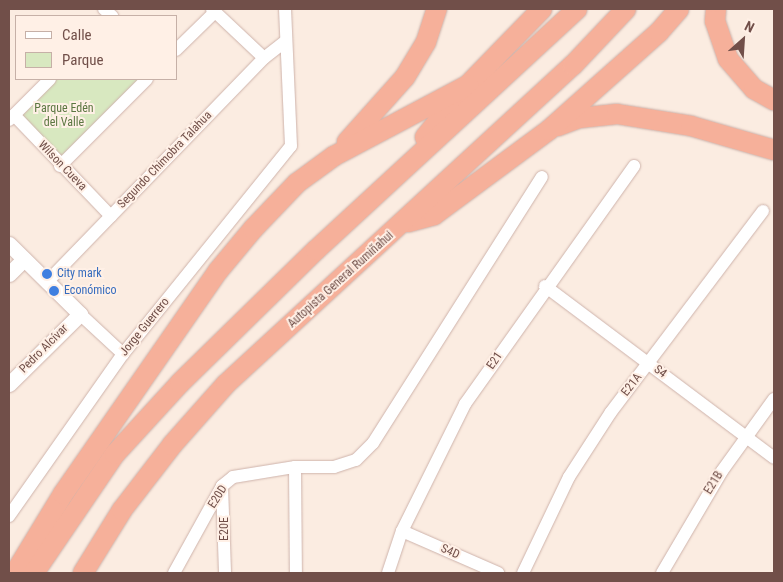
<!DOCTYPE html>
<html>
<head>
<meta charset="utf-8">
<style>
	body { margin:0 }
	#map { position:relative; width:783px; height:582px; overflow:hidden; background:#fbece1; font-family:"Roboto Condensed",sans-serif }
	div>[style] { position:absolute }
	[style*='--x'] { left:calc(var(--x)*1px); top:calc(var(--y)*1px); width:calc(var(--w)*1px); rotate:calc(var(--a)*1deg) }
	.green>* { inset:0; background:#d8e8c0 }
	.roads { filter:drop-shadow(0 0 1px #ceb3ab) drop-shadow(0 0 1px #ceb3ab) }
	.minor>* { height:12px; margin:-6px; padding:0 6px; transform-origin:6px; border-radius:6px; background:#fff }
	.tertiary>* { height:15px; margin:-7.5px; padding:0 7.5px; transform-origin:7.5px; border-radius:7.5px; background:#fff }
	.trunk>* { height:20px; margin:-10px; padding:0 10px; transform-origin:10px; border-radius:10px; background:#f6b09a }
	.dots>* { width:14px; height:14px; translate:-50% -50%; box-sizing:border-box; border:2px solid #fff0e6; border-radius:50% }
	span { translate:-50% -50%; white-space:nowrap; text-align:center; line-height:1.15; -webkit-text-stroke:4px #fff0e6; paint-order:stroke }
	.park-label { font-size:12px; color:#5c7742 }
	.street-label { font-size:12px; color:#714f49 }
	.shop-label { font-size:12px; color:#366cbe }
	.left { translate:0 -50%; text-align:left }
	.frame { position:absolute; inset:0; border:10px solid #714f49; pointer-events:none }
	.legend { position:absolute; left:15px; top:15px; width:162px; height:65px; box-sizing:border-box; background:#fff0e6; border:1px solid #c6b0a7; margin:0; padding:6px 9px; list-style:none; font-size:15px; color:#714f49 }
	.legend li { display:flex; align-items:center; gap:10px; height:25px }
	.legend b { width:25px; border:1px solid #c6b0a7 }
	.north { position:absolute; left:718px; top:15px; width:50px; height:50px; -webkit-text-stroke:4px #fff0e6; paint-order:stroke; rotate:26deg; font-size:14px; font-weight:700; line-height:20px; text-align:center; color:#714f49 }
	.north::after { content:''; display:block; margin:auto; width:18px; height:22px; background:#714f49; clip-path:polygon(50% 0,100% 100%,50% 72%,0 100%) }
</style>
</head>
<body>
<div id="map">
	<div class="green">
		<i style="clip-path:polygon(57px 79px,141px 79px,64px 162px,20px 115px)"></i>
	</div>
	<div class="roads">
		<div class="minor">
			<i style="--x:104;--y:9;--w:11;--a:41"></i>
			<i style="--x:212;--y:9;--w:71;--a:43.3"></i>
			<i style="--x:176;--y:50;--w:54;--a:-44.3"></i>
			<i style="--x:14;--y:115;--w:140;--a:46.2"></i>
			<i style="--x:9;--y:120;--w:58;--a:-45"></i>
			<i style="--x:60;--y:166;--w:123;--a:-45"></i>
			<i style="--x:47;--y:282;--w:312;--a:-45.9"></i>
			<i style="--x:264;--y:58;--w:28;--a:-38"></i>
			<i style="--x:545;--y:286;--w:286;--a:36.9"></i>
			<i style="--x:80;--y:314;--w:59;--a:42.9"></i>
			<i style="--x:295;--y:467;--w:106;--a:89.5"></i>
			<i style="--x:222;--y:486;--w:87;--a:88"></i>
			<i style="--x:9;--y:516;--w:198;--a:-54.9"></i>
			<i style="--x:123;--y:354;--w:267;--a:-51.1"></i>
			<i style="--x:291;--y:146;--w:137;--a:-92.5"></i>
			<i style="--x:402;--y:531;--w:105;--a:23.6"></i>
			<i style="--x:174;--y:573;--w:99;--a:-61.1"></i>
			<i style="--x:222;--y:486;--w:14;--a:-39"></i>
			<i style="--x:233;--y:477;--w:63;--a:-9.2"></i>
			<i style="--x:295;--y:467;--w:39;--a:0"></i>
			<i style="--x:334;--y:467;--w:23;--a:-18"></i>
			<i style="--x:356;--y:460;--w:24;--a:-45"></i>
			<i style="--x:373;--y:443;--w:315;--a:-57.6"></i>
			<i style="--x:388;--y:573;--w:44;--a:-71.6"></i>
			<i style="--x:402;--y:531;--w:142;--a:-63.6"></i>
			<i style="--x:465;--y:404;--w:292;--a:-54.6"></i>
			<i style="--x:523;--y:573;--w:106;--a:-64.4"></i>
			<i style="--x:569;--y:477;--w:77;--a:-57.1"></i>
			<i style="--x:611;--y:412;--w:252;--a:-52.9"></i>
			<i style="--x:662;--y:573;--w:118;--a:-59.5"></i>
			<i style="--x:722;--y:471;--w:89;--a:-54.2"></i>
		</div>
		<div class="tertiary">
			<i style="--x:9;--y:244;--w:100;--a:44.6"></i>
			<i style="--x:80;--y:314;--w:100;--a:135.4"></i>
			<i style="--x:9;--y:274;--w:21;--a:-45"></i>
		</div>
		<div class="trunk">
			<i style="--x:716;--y:9;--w:12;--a:95"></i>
			<i style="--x:715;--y:21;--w:40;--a:71.1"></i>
			<i style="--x:728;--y:59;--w:40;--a:49"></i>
			<i style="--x:754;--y:89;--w:23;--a:29"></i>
			<i style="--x:558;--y:126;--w:22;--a:-21"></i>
			<i style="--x:579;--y:118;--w:38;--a:-6"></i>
			<i style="--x:617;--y:114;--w:75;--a:9.2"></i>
			<i style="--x:691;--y:126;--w:86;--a:16.1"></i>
			<i style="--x:425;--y:137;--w:67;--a:-50.4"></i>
			<i style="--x:468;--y:85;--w:106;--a:-45.8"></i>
			<i style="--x:347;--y:142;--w:87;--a:-48.3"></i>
			<i style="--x:405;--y:77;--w:41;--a:-59"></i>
			<i style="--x:426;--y:42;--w:35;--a:-72"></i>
			<i style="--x:408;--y:222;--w:27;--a:-15"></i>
			<i style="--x:434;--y:215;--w:143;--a:-36.5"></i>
			<i style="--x:549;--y:130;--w:147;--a:-41.7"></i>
			<i style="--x:659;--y:32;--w:30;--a:-49"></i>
			<i style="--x:15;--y:573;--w:92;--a:-58.7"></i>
			<i style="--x:63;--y:494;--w:272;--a:-55.2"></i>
			<i style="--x:218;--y:271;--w:55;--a:-50.2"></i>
			<i style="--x:253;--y:229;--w:64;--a:-46.3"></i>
			<i style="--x:297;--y:183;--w:46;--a:-36.1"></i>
			<i style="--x:334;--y:156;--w:152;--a:-27.9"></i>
			<i style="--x:34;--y:573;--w:144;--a:-55.8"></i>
			<i style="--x:115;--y:454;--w:96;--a:-47.5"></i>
			<i style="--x:180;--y:383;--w:190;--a:-44.4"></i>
			<i style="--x:316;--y:250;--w:355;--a:-42.7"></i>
			<i style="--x:83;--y:573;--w:74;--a:-58.2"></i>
			<i style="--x:122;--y:510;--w:82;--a:-52.4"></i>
			<i style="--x:172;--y:445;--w:81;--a:-48.5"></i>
			<i style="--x:226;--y:384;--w:471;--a:-42.6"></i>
			<i style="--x:573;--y:65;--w:77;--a:-46.6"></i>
		</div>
	</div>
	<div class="dots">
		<i style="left:47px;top:274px;background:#3f7fe0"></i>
		<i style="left:54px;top:291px;background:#3f7fe0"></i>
	</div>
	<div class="park-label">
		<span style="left:64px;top:116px">Parque Edén<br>del Valle</span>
	</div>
	<div class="street-label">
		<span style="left:165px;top:160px;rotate:-46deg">Segundo Chimobra Talahua</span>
		<span style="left:62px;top:166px;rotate:46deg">Wilson Cueva</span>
		<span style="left:341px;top:280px;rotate:-42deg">Autopista General Rumiñahui</span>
		<span style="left:145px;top:327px;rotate:-51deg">Jorge Guerrero</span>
		<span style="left:44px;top:349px;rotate:-45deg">Pedro Alcívar</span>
		<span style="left:495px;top:361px;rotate:-56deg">E21</span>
		<span style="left:660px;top:372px;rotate:37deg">S4</span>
		<span style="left:632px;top:385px;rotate:-52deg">E21A</span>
		<span style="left:714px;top:483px;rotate:-58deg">E21B</span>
		<span style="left:218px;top:497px;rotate:-57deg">E20D</span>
		<span style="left:225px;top:529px;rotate:-90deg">E20E</span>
		<span style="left:450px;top:552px;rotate:24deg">S4D</span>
	</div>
	<div class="shop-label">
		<span class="left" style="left:57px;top:274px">City mark</span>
		<span class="left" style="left:64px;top:291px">Económico</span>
	</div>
	<div class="frame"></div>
	<ul class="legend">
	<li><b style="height:6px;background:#fff"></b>Calle</li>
	<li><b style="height:14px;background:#d8e8c0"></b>Parque</li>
	</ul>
	<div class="north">N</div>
</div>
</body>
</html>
